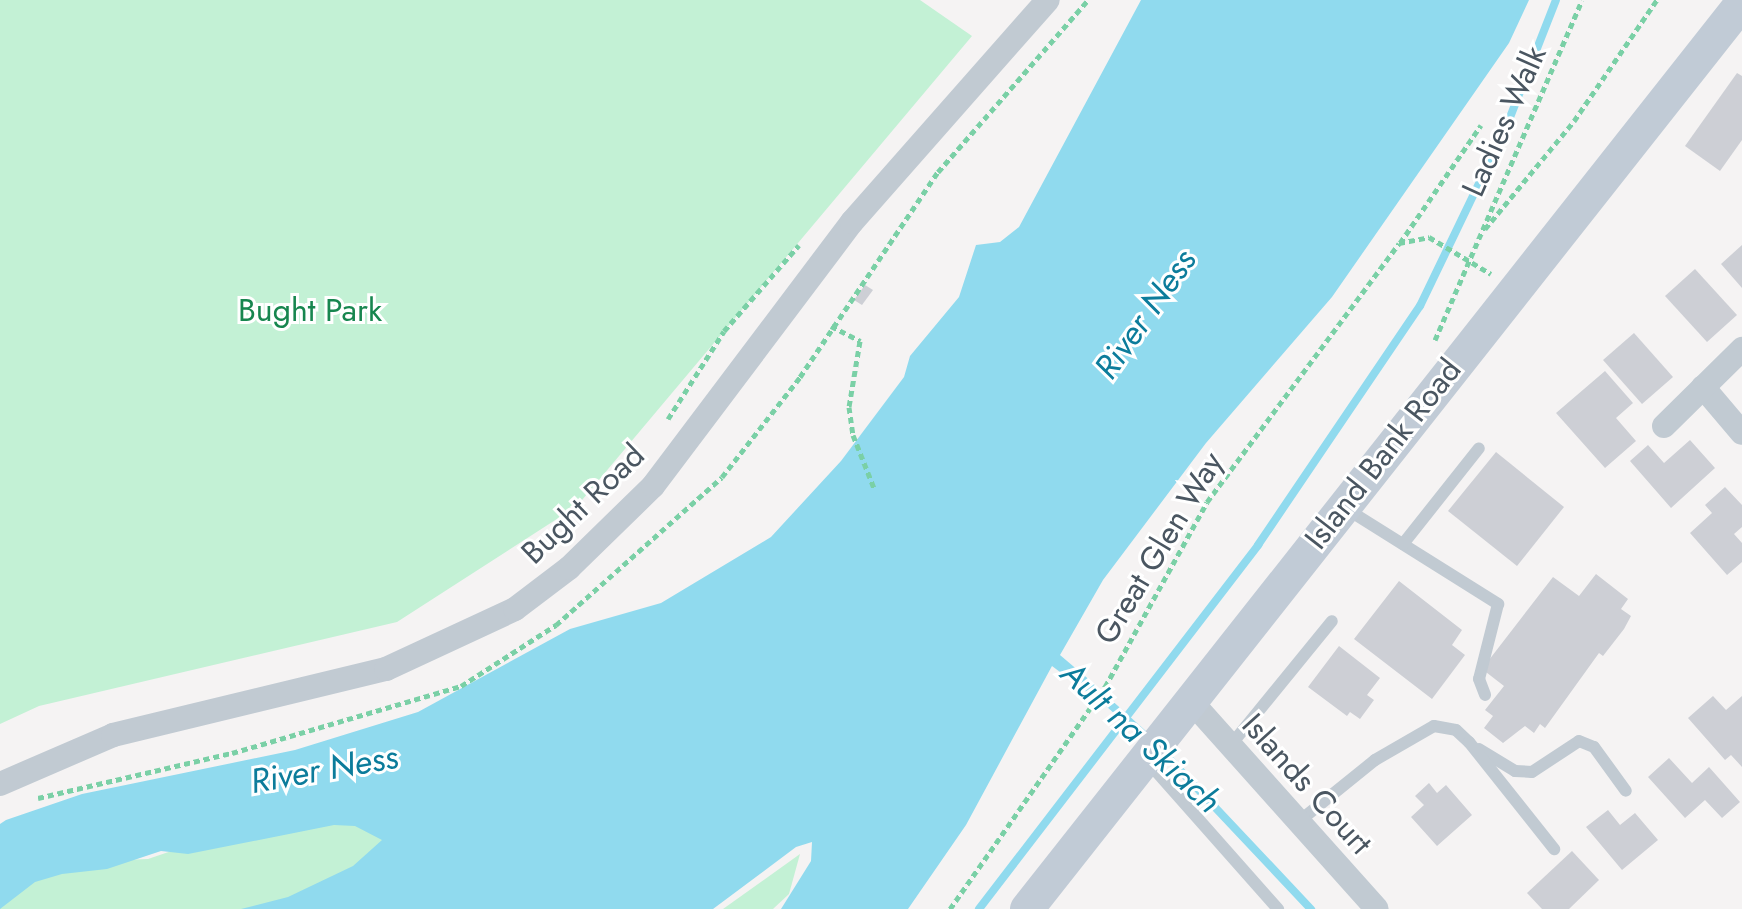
<!DOCTYPE html>
<html>
<head>
<meta charset="utf-8">
<style>
	body { margin:0 }
	#map { position:relative; width:1742px; height:909px; overflow:hidden; background:#f5f3f3; font-family:Jost,sans-serif }
	div>[style] { position:absolute }
	[style*='--x'] { left:calc(var(--x)*1px); top:calc(var(--y)*1px); width:calc(var(--w)*1px); rotate:calc(var(--a)*1deg) }
	.green>* { inset:0; background:#c3f1d5 }
	.water>* { inset:0; background:#90daee }
	.stream>* { height:8px; margin:-4px; padding:0 4px; transform-origin:4px; border-radius:4px; background:#90daee }
	.building>* { inset:0; background:#cdcfd5 }
	.path>* { height:5px; margin-top:-2.5px; transform-origin:0; background:repeating-linear-gradient(90deg,#7ad0a6 0 6px,transparent 0 10px) }
	.lane>* { height:12px; margin:-6px; padding:0 6px; transform-origin:6px; border-radius:6px; background:#c1cad2 }
	.street>* { height:24px; margin:-12px; padding:0 12px; transform-origin:12px; border-radius:12px; background:#c1cad2 }
	.secondary>* { height:34px; margin:-17px; padding:0 17px; transform-origin:17px; border-radius:17px; background:#c1cbd6 }
	span { translate:-50% -50%; white-space:nowrap; text-align:center; line-height:1.15; -webkit-text-stroke:6px #fff; paint-order:stroke }
	.street-label { font-size:32px; color:#4a5661 }
	.park-label { font-size:32px; color:#17864f }
	.water-label { font-size:34px; color:#0c7c9b; font-style:italic }
</style>
</head>
<body>
<div id="map">
	<div class="green">
		<i style="clip-path:polygon(0 0,920px 0,972px 36px,577px 506px,397px 622px,39px 706px,0 724px)"></i>
		<i style="clip-path:polygon(367px 814px,389px 843px,296px 909px,0 909px,0 890px,72px 862px,148px 859px,195px 843px)"></i>
		<i style="clip-path:polygon(800px 854px,789px 894px,773px 909px,723px 909px)"></i>
	</div>
	<div class="water">
		<i style="clip-path:polygon(1141px 0,1529px 0,1509px 43px,1332px 297px,1206px 443px,1103px 580px,1060px 655px,1093px 683px,1088px 693px,1052px 666px,966px 825px,908px 909px,781px 909px,811px 861px,812px 842px,796px 847px,713px 909px,241px 909px,288px 897px,353px 866px,382px 840px,355px 826px,334px 825px,188px 854px,161px 851px,107px 869px,62px 874px,35px 882px,0 909px,0 824px,6px 820px,82px 794px,295px 750px,418px 712px,570px 629px,661px 603px,771px 537px,841px 461px,904px 377px,910px 356px,959px 297px,976px 245px,1000px 242px,1019px 227px)"></i>
	</div>
	<div class="stream">
		<i style="--x:1083;--y:680;--w:91;--a:41.9"></i>
		<i style="--x:1161;--y:750;--w:219;--a:46.7"></i>
		<i style="--x:979;--y:909;--w:459;--a:-52.5"></i>
		<i style="--x:1258;--y:545;--w:289;--a:-55.9"></i>
		<i style="--x:1420;--y:306;--w:201;--a:-64.3"></i>
		<i style="--x:1507;--y:125;--w:134;--a:-68.6"></i>
	</div>
	<div class="building">
		<i style="clip-path:polygon(1737px 73px,1742px 76px,1742px 140px,1720px 171px,1685px 146px)"></i>
		<i style="clip-path:polygon(1742px 245px,1742px 288px,1721px 264px)"></i>
		<i style="clip-path:polygon(1695px 269px,1737px 315px,1707px 342px,1665px 296px)"></i>
		<i style="clip-path:polygon(865px 285px,873px 290px,862px 305px,854px 300px)"></i>
		<i style="clip-path:polygon(1634px 333px,1673px 377px,1642px 404px,1603px 360px)"></i>
		<i style="clip-path:polygon(1605px 371px,1633px 403px,1616px 418px,1636px 441px,1605px 468px,1556px 413px)"></i>
		<i style="clip-path:polygon(1690px 440px,1715px 468px,1671px 508px,1630px 461px,1648px 445px,1664px 463px)"></i>
		<i style="clip-path:polygon(1496px 452px,1564px 507px,1517px 566px,1448px 511px)"></i>
		<i style="clip-path:polygon(1725px 487px,1742px 505px,1742px 527px,1734px 534px,1742px 543px,1742px 562px,1727px 575px,1690px 533px,1712px 513px,1705px 505px)"></i>
		<i style="clip-path:polygon(1596px 574px,1628px 599px,1621px 609px,1631px 616px,1624px 629px,1603px 656px,1599px 653px,1545px 728px,1540px 724px,1534px 733px,1525px 726px,1503px 743px,1484px 728px,1493px 716px,1485px 710px,1504px 686px,1482px 669px,1553px 577px,1579px 596px)"></i>
		<i style="clip-path:polygon(1399px 581px,1462px 630px,1452px 645px,1465px 655px,1432px 699px,1354px 639px)"></i>
		<i style="clip-path:polygon(1339px 646px,1380px 678px,1367px 695px,1374px 700px,1360px 719px,1350px 712px,1347px 716px,1308px 687px)"></i>
		<i style="clip-path:polygon(1713px 696px,1726px 710px,1742px 696px,1742px 767px,1731px 755px,1725px 760px,1688px 718px)"></i>
		<i style="clip-path:polygon(1669px 758px,1692px 783px,1709px 767px,1740px 802px,1722px 818px,1705px 800px,1685px 818px,1648px 777px)"></i>
		<i style="clip-path:polygon(1429px 783px,1437px 793px,1446px 785px,1472px 815px,1437px 846px,1411px 817px,1424px 805px,1415px 796px)"></i>
		<i style="clip-path:polygon(1608px 810px,1620px 825px,1635px 813px,1658px 840px,1622px 870px,1586px 827px)"></i>
		<i style="clip-path:polygon(1572px 851px,1599px 880px,1569px 909px,1542px 909px,1527px 893px)"></i>
	</div>
	<div class="path">
		<i style="--x:1485;--y:229;--w:140;--a:-50.5"></i>
		<i style="--x:1574;--y:121;--w:147;--a:-55.6"></i>
		<i style="--x:1400;--y:243;--w:143;--a:-55.5"></i>
		<i style="--x:831;--y:326;--w:33;--a:27"></i>
		<i style="--x:860;--y:341;--w:67;--a:99.5"></i>
		<i style="--x:849;--y:407;--w:28;--a:82"></i>
		<i style="--x:853;--y:435;--w:57;--a:68.4"></i>
		<i style="--x:1435;--y:340;--w:370;--a:-66.6"></i>
		<i style="--x:668;--y:419;--w:104;--a:-57.5"></i>
		<i style="--x:724;--y:331;--w:114;--a:-48.9"></i>
		<i style="--x:38;--y:798;--w:199;--a:-13.1"></i>
		<i style="--x:232;--y:753;--w:239;--a:-16.3"></i>
		<i style="--x:461;--y:686;--w:113;--a:-32.7"></i>
		<i style="--x:556;--y:625;--w:222;--a:-41.7"></i>
		<i style="--x:722;--y:477;--w:127;--a:-52"></i>
		<i style="--x:800;--y:377;--w:247;--a:-56.1"></i>
		<i style="--x:938;--y:172;--w:228;--a:-48.9"></i>
		<i style="--x:950;--y:909;--w:271;--a:-55.1"></i>
		<i style="--x:1105;--y:687;--w:211;--a:-61.1"></i>
		<i style="--x:1207;--y:502;--w:322;--a:-53.4"></i>
		<i style="--x:1399;--y:243;--w:31;--a:-11"></i>
		<i style="--x:1429;--y:237;--w:72;--a:30.8"></i>
	</div>
	<div class="lane">
		<i style="--x:1345;--y:508;--w:181;--a:32.1"></i>
		<i style="--x:1498;--y:604;--w:77;--a:104.2"></i>
		<i style="--x:1479;--y:679;--w:17;--a:69"></i>
		<i style="--x:1403;--y:544;--w:122;--a:-51.6"></i>
		<i style="--x:1230;--y:746;--w:161;--a:-50.8"></i>
		<i style="--x:1479;--y:749;--w:42;--a:31.4"></i>
		<i style="--x:1515;--y:771;--w:17;--a:3"></i>
		<i style="--x:1532;--y:772;--w:56;--a:-33.4"></i>
		<i style="--x:1579;--y:741;--w:16;--a:22"></i>
		<i style="--x:1594;--y:747;--w:54;--a:54"></i>
		<i style="--x:1147;--y:761;--w:198;--a:48.5"></i>
		<i style="--x:1297;--y:823;--w:100;--a:-38.9"></i>
		<i style="--x:1375;--y:760;--w:68;--a:-30"></i>
		<i style="--x:1434;--y:726;--w:22;--a:10"></i>
		<i style="--x:1456;--y:730;--w:18;--a:43"></i>
		<i style="--x:1469;--y:742;--w:137;--a:51.5"></i>
	</div>
	<div class="street">
		<i style="--x:1703;--y:387;--w:60;--a:49.7"></i>
		<i style="--x:1664;--y:426;--w:110;--a:-44.6"></i>
		<i style="--x:1190;--y:700;--w:280;--a:48.2"></i>
		<i style="--x:0;--y:784;--w:123;--a:-23.4"></i>
		<i style="--x:113;--y:735;--w:281;--a:-13.6"></i>
		<i style="--x:386;--y:669;--w:142;--a:-24.9"></i>
		<i style="--x:515;--y:609;--w:68;--a:-37.2"></i>
		<i style="--x:569;--y:568;--w:117;--a:-44.3"></i>
		<i style="--x:653;--y:486;--w:331;--a:-53"></i>
		<i style="--x:852;--y:222;--w:296;--a:-48.6"></i>
	</div>
	<div class="secondary">
		<i style="--x:1027;--y:909;--w:1154;--a:-51.72"></i>
	</div>
	<div class="street-label">
		<span style="left:1504px;top:121px;rotate:-66deg">Ladies Walk</span>
		<span style="left:1383px;top:454px;rotate:-52deg">Island Bank Road</span>
		<span style="left:583px;top:504px;rotate:-44deg">Bught Road</span>
		<span style="left:1159px;top:548px;rotate:-59deg">Great Glen Way</span>
		<span style="left:1307px;top:784px;rotate:48deg">Islands Court</span>
	</div>
	<div class="park-label">
		<span style="left:310px;top:310px">Bught Park</span>
	</div>
	<div class="water-label">
		<span style="left:1145px;top:314px;rotate:-55deg">River Ness</span>
		<span style="left:1141px;top:737px;rotate:43deg">Ault na Skiach</span>
		<span style="left:324px;top:769px;rotate:-10deg">River Ness</span>
	</div>
</div>
</body>
</html>
